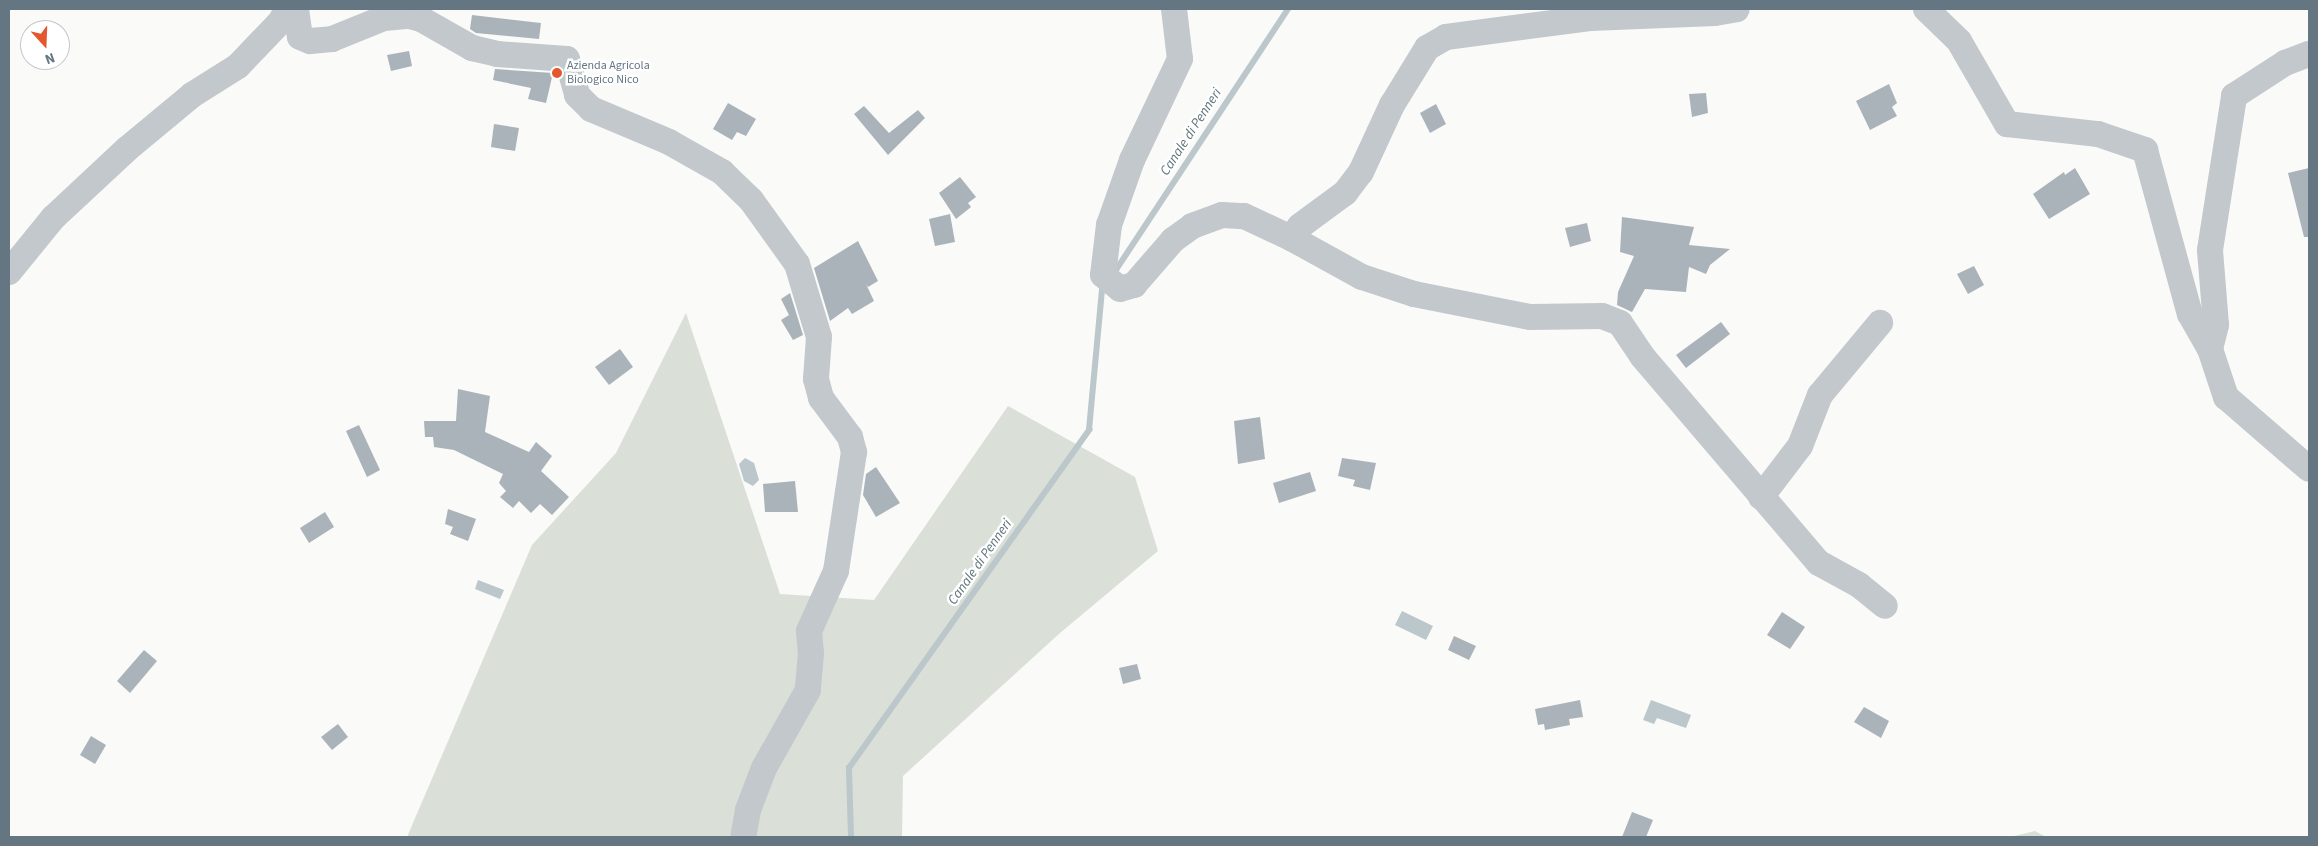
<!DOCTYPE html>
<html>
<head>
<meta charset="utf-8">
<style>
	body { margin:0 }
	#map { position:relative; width:2318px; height:846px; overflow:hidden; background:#fafaf8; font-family:"Source Sans 3",sans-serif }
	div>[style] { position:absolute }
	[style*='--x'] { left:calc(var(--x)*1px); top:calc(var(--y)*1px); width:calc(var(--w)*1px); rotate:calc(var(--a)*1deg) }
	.green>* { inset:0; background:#dadfd7 }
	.water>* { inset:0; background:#bbc7cb }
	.stream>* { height:5.5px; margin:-2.75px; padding:0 2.75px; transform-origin:2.75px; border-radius:2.75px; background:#bbc7cb }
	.building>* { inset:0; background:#aab3b9 }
	.minor>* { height:26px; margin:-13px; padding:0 13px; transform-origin:13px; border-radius:13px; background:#c3c8cc }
	.dots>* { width:14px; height:14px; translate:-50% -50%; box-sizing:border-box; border:2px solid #fff; border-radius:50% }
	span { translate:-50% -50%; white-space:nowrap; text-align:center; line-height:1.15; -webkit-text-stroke:5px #fff; paint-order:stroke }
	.poi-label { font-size:12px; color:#657683 }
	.left { translate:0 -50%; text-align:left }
	.water-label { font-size:14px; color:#60757c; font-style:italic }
	.frame { position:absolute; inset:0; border:10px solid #657683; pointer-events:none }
	.north { position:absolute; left:20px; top:20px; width:50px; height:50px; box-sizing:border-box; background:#fff; border:1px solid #c1c8cd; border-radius:50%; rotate:160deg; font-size:14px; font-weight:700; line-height:20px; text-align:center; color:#657683 }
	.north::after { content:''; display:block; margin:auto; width:18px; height:22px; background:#e4572e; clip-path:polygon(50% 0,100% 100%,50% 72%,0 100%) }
</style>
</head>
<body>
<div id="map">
	<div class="green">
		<i style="clip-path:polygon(686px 313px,780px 594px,874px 600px,1008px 406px,1135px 477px,1158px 551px,1060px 633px,903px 776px,902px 837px,407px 837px,532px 545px,616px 453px)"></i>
		<i style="clip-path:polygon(2035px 831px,2046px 837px,2010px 837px)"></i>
	</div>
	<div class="water">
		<i style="clip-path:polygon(745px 458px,754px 463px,759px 480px,753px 486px,744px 481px,739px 464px)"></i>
		<i style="clip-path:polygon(478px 580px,504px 590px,500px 599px,475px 589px)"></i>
		<i style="clip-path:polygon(1402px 611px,1433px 626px,1426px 640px,1395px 625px)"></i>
		<i style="clip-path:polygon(1651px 700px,1691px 715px,1686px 728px,1657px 718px,1654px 724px,1643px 720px)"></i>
	</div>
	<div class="stream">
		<i style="--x:1116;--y:270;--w:313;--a:-56.6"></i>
		<i style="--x:851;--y:837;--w:69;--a:-91.7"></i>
		<i style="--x:849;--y:768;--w:415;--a:-54.6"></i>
		<i style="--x:1089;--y:430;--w:142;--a:-84.7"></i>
	</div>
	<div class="building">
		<i style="clip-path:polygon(472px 15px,541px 23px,539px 39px,476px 33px,470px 29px)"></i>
		<i style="clip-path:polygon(409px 51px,412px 66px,391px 71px,387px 55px)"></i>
		<i style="clip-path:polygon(495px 69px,553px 73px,546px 103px,528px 99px,531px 88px,493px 80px)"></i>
		<i style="clip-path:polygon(1889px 84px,1897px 103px,1892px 107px,1897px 116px,1870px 130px,1856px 101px)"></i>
		<i style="clip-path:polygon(1706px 93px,1708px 113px,1692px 117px,1689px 94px)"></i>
		<i style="clip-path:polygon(728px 103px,756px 119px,746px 136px,737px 132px,732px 140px,713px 129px)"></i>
		<i style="clip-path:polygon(1436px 104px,1446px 124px,1430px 133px,1420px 113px)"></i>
		<i style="clip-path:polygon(864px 106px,889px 133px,918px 110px,925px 118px,888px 155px,854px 114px)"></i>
		<i style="clip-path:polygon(494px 124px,519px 128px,515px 151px,491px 147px)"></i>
		<i style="clip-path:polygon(2075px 168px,2090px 194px,2049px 219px,2033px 194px,2064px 172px,2065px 175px)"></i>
		<i style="clip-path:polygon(2309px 168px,2309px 237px,2304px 237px,2288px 173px)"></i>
		<i style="clip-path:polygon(960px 177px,976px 197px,968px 203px,971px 207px,956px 219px,939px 193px)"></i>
		<i style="clip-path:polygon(950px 214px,955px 242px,935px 246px,929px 219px)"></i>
		<i style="clip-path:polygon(1622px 217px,1694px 227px,1689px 245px,1730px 249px,1710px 265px,1706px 274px,1689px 267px,1686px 292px,1645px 289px,1632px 312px,1617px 305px,1618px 292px,1634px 256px,1620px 252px)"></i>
		<i style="clip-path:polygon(1587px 223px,1591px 241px,1570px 247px,1565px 228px)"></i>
		<i style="clip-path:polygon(858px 241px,878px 281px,868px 287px,866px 284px,874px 301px,852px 314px,848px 308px,830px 321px,814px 268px)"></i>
		<i style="clip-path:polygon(1974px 266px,1984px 285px,1968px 294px,1957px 274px)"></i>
		<i style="clip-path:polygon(790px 293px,803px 335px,793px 340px,781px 320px,789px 315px,781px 299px)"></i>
		<i style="clip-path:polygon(1721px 322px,1730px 334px,1686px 368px,1676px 355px)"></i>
		<i style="clip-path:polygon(620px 349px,633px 367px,609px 385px,595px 367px)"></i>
		<i style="clip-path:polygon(458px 389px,490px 396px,485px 432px,529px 452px,536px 442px,552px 456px,541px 471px,569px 497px,552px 515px,540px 504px,531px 513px,519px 501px,513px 508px,500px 497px,506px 491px,499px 483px,503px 474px,454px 450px,434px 447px,433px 437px,425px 437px,424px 421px,456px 421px)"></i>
		<i style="clip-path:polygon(1260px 417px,1265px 459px,1238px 464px,1234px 421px)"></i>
		<i style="clip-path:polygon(359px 425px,380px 470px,367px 477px,346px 431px)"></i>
		<i style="clip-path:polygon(1342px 458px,1376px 463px,1370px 490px,1353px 486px,1355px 480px,1338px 476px)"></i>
		<i style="clip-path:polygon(876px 467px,900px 503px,876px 517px,863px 495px,866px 474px)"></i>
		<i style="clip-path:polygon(1310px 472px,1316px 491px,1279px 503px,1273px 483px)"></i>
		<i style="clip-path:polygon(795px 481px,798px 512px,765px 512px,763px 484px)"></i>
		<i style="clip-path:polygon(448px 509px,476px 519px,468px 541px,450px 534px,453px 527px,445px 524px)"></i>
		<i style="clip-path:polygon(325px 512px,334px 527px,309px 543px,300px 528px)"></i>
		<i style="clip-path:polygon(1782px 612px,1805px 627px,1790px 649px,1767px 635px)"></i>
		<i style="clip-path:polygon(1454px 636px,1476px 646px,1469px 660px,1448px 650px)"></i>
		<i style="clip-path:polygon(144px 650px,157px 661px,130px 693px,117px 681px)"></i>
		<i style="clip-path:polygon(1137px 664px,1141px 679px,1123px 684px,1119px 668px)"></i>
		<i style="clip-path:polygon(1580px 700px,1583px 717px,1569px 719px,1570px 725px,1545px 730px,1544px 724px,1538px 725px,1535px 709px)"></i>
		<i style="clip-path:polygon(1864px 707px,1889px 721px,1881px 738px,1854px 722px)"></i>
		<i style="clip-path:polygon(338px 724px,348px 737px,332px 750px,321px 737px)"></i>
		<i style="clip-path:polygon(91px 736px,106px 745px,95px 764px,80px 755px)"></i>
		<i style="clip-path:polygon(1632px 812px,1653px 820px,1646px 837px,1622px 837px)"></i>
	</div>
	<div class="minor">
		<i style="--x:296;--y:9;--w:28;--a:82"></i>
		<i style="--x:300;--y:37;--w:11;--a:22"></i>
		<i style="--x:310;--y:41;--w:22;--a:-5"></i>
		<i style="--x:332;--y:39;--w:56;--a:-22"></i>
		<i style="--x:384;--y:18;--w:25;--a:-5"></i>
		<i style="--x:409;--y:16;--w:12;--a:14"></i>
		<i style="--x:421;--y:19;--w:59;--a:29.6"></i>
		<i style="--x:472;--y:48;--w:26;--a:13"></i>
		<i style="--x:497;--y:54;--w:70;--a:4.1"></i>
		<i style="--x:567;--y:59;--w:37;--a:74"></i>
		<i style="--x:577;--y:95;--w:20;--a:45"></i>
		<i style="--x:591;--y:109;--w:85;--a:22.9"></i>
		<i style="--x:669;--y:142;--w:61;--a:29.5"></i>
		<i style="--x:722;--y:172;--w:40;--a:44"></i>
		<i style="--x:751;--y:200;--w:79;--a:54.3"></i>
		<i style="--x:797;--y:264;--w:76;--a:73.2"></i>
		<i style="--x:819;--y:337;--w:42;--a:94.1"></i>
		<i style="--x:816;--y:379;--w:20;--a:75"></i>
		<i style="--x:821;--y:398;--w:49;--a:53.4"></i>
		<i style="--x:850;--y:437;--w:16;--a:75"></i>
		<i style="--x:854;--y:452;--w:120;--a:98.6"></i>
		<i style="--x:836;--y:571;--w:66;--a:114.2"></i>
		<i style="--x:809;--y:631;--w:22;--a:85"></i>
		<i style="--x:811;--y:653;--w:37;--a:95"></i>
		<i style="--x:808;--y:690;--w:90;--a:119.4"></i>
		<i style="--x:764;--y:768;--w:45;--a:110.9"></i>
		<i style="--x:748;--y:810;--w:27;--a:100"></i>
		<i style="--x:1174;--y:9;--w:50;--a:83.2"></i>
		<i style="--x:1180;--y:59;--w:112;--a:115.4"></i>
		<i style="--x:1132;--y:160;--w:69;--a:109.5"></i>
		<i style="--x:1109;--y:225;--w:50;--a:96.8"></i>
		<i style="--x:1103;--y:275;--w:22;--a:39"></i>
		<i style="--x:1120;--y:289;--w:15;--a:-16"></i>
		<i style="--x:1134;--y:285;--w:60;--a:-49.1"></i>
		<i style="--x:1173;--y:240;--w:24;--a:-36"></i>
		<i style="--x:1192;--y:226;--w:32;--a:-20"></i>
		<i style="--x:1222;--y:215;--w:22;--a:3"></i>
		<i style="--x:1244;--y:216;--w:52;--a:25.1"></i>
		<i style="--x:1291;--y:238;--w:15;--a:-53"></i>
		<i style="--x:1300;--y:226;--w:56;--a:-36.3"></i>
		<i style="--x:1345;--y:193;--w:26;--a:-53"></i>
		<i style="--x:1361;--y:172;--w:74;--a:-65.2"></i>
		<i style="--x:1392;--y:105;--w:67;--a:-58.4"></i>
		<i style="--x:1427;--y:48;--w:22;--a:-30"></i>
		<i style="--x:1446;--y:37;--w:145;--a:-7.5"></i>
		<i style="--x:1590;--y:18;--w:125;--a:-2.3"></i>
		<i style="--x:1715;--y:13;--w:22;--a:-10"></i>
		<i style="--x:1926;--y:9;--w:46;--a:44.1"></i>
		<i style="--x:1959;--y:41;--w:96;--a:60"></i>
		<i style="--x:2007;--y:124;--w:92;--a:6.3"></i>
		<i style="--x:2098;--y:134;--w:50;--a:18.8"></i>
		<i style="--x:2145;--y:150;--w:170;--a:74.7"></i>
		<i style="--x:2190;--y:314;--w:40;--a:60.3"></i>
		<i style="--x:2210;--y:349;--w:51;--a:71.6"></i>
		<i style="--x:2226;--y:397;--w:110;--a:40.9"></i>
		<i style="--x:1291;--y:238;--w:81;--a:28.8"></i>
		<i style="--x:1362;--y:277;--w:55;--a:18.1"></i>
		<i style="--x:1414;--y:294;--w:118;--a:11.2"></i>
		<i style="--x:1530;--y:317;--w:72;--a:-0.8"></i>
		<i style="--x:1602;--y:316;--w:19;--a:21"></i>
		<i style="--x:1620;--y:323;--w:40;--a:56"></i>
		<i style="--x:1642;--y:356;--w:272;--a:49.5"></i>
		<i style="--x:1819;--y:563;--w:46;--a:28.8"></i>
		<i style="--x:1859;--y:585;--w:33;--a:39"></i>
		<i style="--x:9;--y:272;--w:70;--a:-50.8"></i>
		<i style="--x:53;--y:218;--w:101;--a:-43"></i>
		<i style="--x:127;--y:149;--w:85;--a:-39.7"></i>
		<i style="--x:192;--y:95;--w:54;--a:-32.2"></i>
		<i style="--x:238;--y:66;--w:62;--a:-46.3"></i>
		<i style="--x:281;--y:21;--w:13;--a:-63"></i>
		<i style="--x:2210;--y:349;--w:25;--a:-76"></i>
		<i style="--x:2216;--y:325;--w:75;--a:-94.6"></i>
		<i style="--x:2210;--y:250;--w:156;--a:-81.1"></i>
		<i style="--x:2234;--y:96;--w:61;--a:-32.9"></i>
		<i style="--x:2285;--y:63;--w:26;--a:-21"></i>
		<i style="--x:1761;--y:497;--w:64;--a:-52.6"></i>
		<i style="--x:1800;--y:446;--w:55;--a:-68.6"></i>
		<i style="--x:1820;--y:395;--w:94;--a:-50.2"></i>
	</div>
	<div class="dots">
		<i style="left:557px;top:73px;background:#e4572e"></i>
	</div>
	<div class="poi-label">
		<span class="left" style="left:567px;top:73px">Azienda Agricola<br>Biologico Nico</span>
	</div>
	<div class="water-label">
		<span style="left:1191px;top:132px;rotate:-57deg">Canale di Penneri</span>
		<span style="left:980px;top:562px;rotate:-55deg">Canale di Penneri</span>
	</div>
	<div class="frame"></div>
	<div class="north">N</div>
</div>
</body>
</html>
